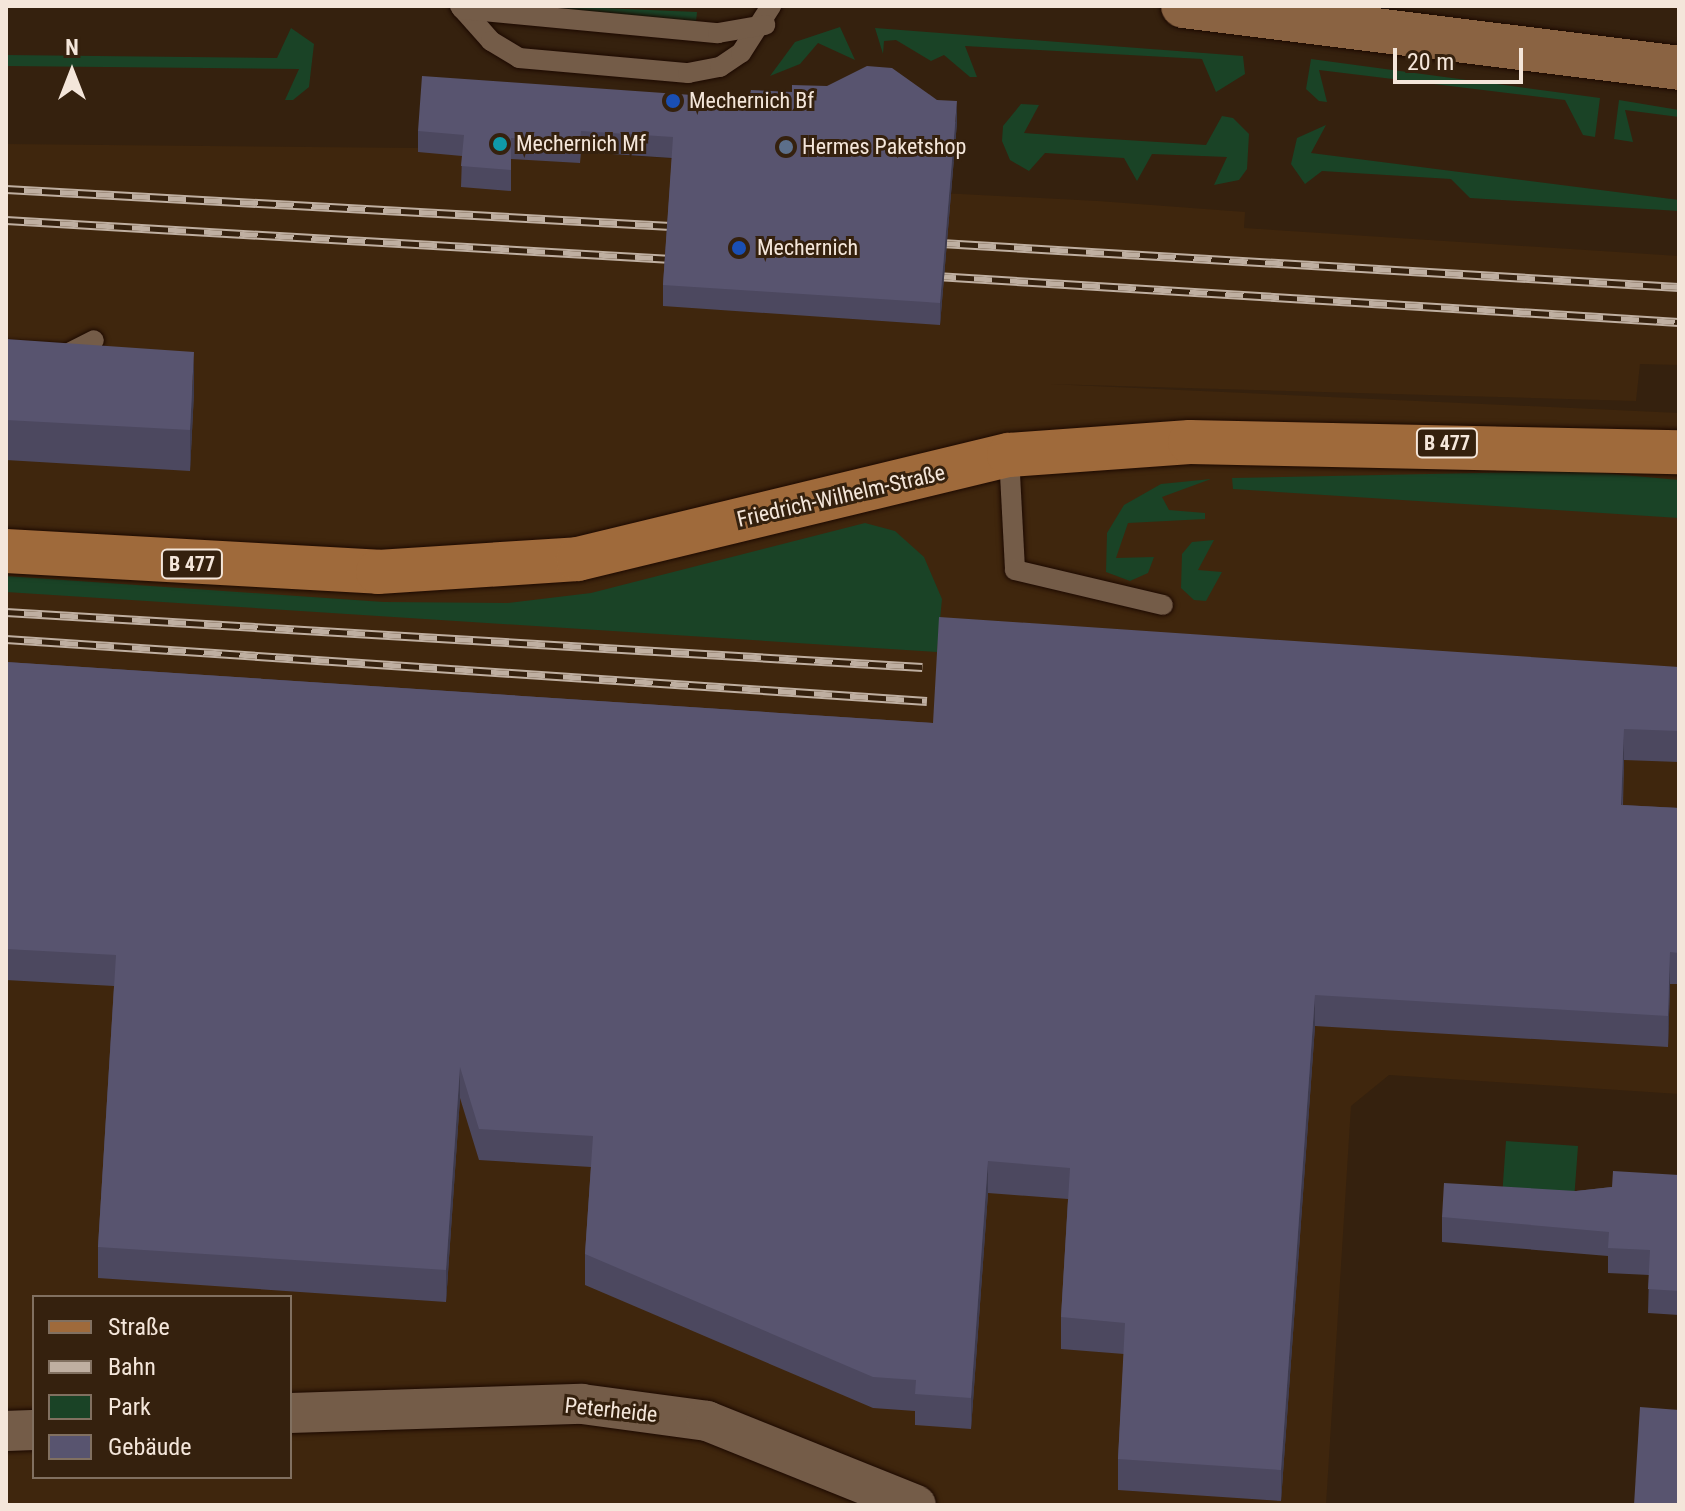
<!DOCTYPE html>
<html>
<head>
<meta charset="utf-8">
<style>
	body { margin:0 }
	#map { position:relative; width:1685px; height:1511px; overflow:hidden; background:#35210e; font-family:"Roboto Condensed",sans-serif }
	div>[style] { position:absolute }
	[style*='--x'] { left:calc(var(--x)*1px); top:calc(var(--y)*1px); width:calc(var(--w)*1px); rotate:calc(var(--a)*1deg) }
	.built>* { inset:0; background:#3f260d }
	.green>* { inset:0; background:#1a4326 }
	.roads { filter:drop-shadow(0 0 2px #1c0900) drop-shadow(0 0 2px #1c0900) }
	.lane>* { height:20px; margin:-10px; padding:0 10px; transform-origin:10px; border-radius:10px; background:#745c48 }
	.street>* { height:40px; margin:-20px; padding:0 20px; transform-origin:20px; border-radius:20px; background:#745c48 }
	.secondary>* { height:44px; margin:-22px; padding:0 22px; transform-origin:22px; border-radius:22px; background:#8a6342 }
	.primary>* { height:44px; margin:-22px; padding:0 22px; transform-origin:22px; border-radius:22px; background:#9f6a3b }
	.rail>* { height:9px; margin-top:-4.5px; transform-origin:0; background:repeating-linear-gradient(90deg,#35210e 0 18px,#bfafa1 0 36px); box-sizing:border-box; border-block:2px solid #bfafa1 }
	.wall>* { inset:0; background:#4c485f }
	.shaded-wall>* { inset:0; background:#3e3b4e }
	.building>* { inset:0; background:#58546f }
	.dots>* { width:22px; height:22px; translate:-50% -50%; box-sizing:border-box; border:4px solid #35210e; border-radius:50% }
	span { translate:-50% -50%; white-space:nowrap; text-align:center; line-height:1.15; -webkit-text-stroke:6px #35210e; paint-order:stroke }
	.shield-label span { padding:2px 6px; background:#35210e; border:2px solid; border-radius:6px; -webkit-text-stroke-width:0 }
	.shield-label { font-size:20px; color:#f4e6da; font-weight:700 }
	.poi-label { font-size:22px; color:#f4e6da }
	.left { translate:0 -50%; text-align:left }
	.street-label { font-size:22px; color:#f4e6da }
	.frame { position:absolute; inset:0; border:8px solid #f4e6da; pointer-events:none }
	.legend { position:absolute; left:32px; top:1295px; width:260px; height:184px; box-sizing:border-box; background:#35210e; border:2px solid #817060; margin:0; padding:10px 14px; list-style:none; font-size:24px; color:#f4e6da }
	.legend li { display:flex; align-items:center; gap:16px; height:40px }
	.legend b { width:40px; border:2px solid #817060 }
	.north { position:absolute; left:32px; top:32px; width:80px; height:80px; -webkit-text-stroke:6px #35210e; paint-order:stroke; rotate:0deg; font-size:22px; font-weight:700; line-height:32px; text-align:center; color:#f4e6da }
	.north::after { content:''; display:block; margin:auto; width:28px; height:36px; background:#f4e6da; clip-path:polygon(50% 0,100% 100%,50% 72%,0 100%) }
	.scale { position:absolute; left:1393px; top:48px; width:130px; height:36px; box-sizing:border-box; border:4px solid #f4e6da; border-top:0; padding-left:10px; font-size:24px; line-height:28px; white-space:nowrap; color:#f4e6da; -webkit-text-stroke:6px #35210e; paint-order:stroke }
</style>
</head>
<body>
<div id="map">
	<div class="built">
		<i style="clip-path:polygon(evenodd,584px 108px,581px 152px,720px 162px,748px 183px,1098px 201px,1245px 212px,1244px 228px,1679px 256px,1679px 365px,1640px 364px,1636px 401px,1049px 384px,1679px 413px,1679px 1094px,1389px 1075px,1351px 1106px,1326px 1505px,6px 1505px,6px 144px,418px 148px,584px 108px,34px 1297px,290px 1297px,290px 1477px,34px 1477px,34px 1297px)"></i>
	</div>
	<div class="green">
		<i style="clip-path:polygon(554px 6px,697px 12px,696px 22px,554px 14px)"></i>
		<i style="clip-path:polygon(840px 27px,855px 60px,818px 43px,800px 64px,770px 76px,795px 42px)"></i>
		<i style="clip-path:polygon(291px 28px,314px 44px,309px 87px,293px 100px,285px 100px,299px 69px,6px 66px,6px 55px,277px 58px)"></i>
		<i style="clip-path:polygon(875px 28px,1243px 56px,1245px 74px,1216px 92px,1202px 59px,965px 46px,977px 77px,970px 77px,944px 55px,931px 61px,896px 40px,884px 41px,883px 54px)"></i>
		<i style="clip-path:polygon(1311px 59px,1600px 98px,1595px 137px,1583px 135px,1565px 100px,1319px 70px,1327px 102px,1319px 101px,1306px 89px)"></i>
		<i style="clip-path:polygon(1619px 100px,1679px 110px,1679px 117px,1625px 110px,1633px 142px,1614px 139px)"></i>
		<i style="clip-path:polygon(1021px 104px,1039px 105px,1024px 133px,1078px 137px,1206px 145px,1222px 116px,1233px 118px,1249px 134px,1247px 169px,1239px 180px,1214px 185px,1227px 157px,1152px 154px,1137px 181px,1124px 158px,1045px 153px,1029px 171px,1010px 160px,1002px 141px,1003px 126px)"></i>
		<i style="clip-path:polygon(1326px 125px,1311px 153px,1679px 200px,1679px 211px,1470px 198px,1451px 179px,1322px 171px,1305px 184px,1291px 164px,1297px 138px)"></i>
		<i style="clip-path:polygon(1580px 471px,1679px 480px,1679px 518px,1233px 489px,1232px 478px)"></i>
		<i style="clip-path:polygon(1211px 479px,1162px 497px,1169px 510px,1205px 513px,1205px 519px,1128px 523px,1116px 558px,1154px 557px,1148px 573px,1130px 581px,1106px 572px,1107px 533px,1124px 505px,1161px 484px)"></i>
		<i style="clip-path:polygon(865px 523px,895px 531px,924px 557px,942px 599px,937px 652px,6px 592px,6px 576px,384px 602px,507px 603px,591px 593px)"></i>
		<i style="clip-path:polygon(1214px 540px,1198px 570px,1222px 572px,1206px 601px,1194px 600px,1181px 588px,1182px 554px,1192px 542px)"></i>
		<i style="clip-path:polygon(1506px 1141px,1578px 1146px,1573px 1214px,1501px 1211px)"></i>
	</div>
	<div class="roads">
		<div class="lane">
			<i style="--x:460;--y:6;--w:47;--a:48.5"></i>
			<i style="--x:491;--y:41;--w:33;--a:31"></i>
			<i style="--x:519;--y:58;--w:170;--a:5.1"></i>
			<i style="--x:688;--y:73;--w:33;--a:-11"></i>
			<i style="--x:720;--y:67;--w:25;--a:-34"></i>
			<i style="--x:741;--y:53;--w:56;--a:-57.4"></i>
			<i style="--x:462;--y:9;--w:257;--a:5.4"></i>
			<i style="--x:718;--y:33;--w:48;--a:-9.7"></i>
			<i style="--x:6;--y:351;--w:61;--a:2.8"></i>
			<i style="--x:67;--y:354;--w:30;--a:-27"></i>
			<i style="--x:1009;--y:455;--w:115;--a:87"></i>
			<i style="--x:1015;--y:570;--w:152;--a:13.3"></i>
		</div>
		<div class="street">
			<i style="--x:290;--y:1413;--w:292;--a:-1.8"></i>
			<i style="--x:582;--y:1404;--w:126;--a:7.7"></i>
			<i style="--x:707;--y:1421;--w:225;--a:21.9"></i>
			<i style="--x:6;--y:1431;--w:28;--a:-2"></i>
		</div>
		<div class="secondary">
			<i style="--x:1183;--y:6;--w:500;--a:7.1"></i>
		</div>
		<div class="primary">
			<i style="--x:6;--y:551;--w:373;--a:3.2"></i>
			<i style="--x:378;--y:572;--w:200;--a:-3.7"></i>
			<i style="--x:578;--y:559;--w:443;--a:-13.6"></i>
			<i style="--x:1009;--y:455;--w:181;--a:-4.1"></i>
			<i style="--x:1190;--y:442;--w:489;--a:1.2"></i>
		</div>
	</div>
	<div class="rail">
		<i style="--x:6;--y:189;--w:684;--a:3.18"></i>
		<i style="--x:6;--y:220;--w:684;--a:3.35"></i>
		<i style="--x:924;--y:242;--w:756;--a:3.41"></i>
		<i style="--x:920;--y:275;--w:760;--a:3.54"></i>
		<i style="--x:6;--y:612;--w:918;--a:3.44"></i>
		<i style="--x:6;--y:639;--w:923;--a:3.85"></i>
	</div>
	<div class="wall">
		<i style="clip-path:polygon(957px 122px,940px 325px,663px 306px,663px 285px,672px 158px,581px 152px,580px 163px,511px 159px,511px 191px,461px 187px,462px 156px,418px 152px,418px 131px)"></i>
		<i style="clip-path:polygon(6px 339px,194px 392px,190px 471px,6px 460px)"></i>
		<i style="clip-path:polygon(6px 662px,933px 723px,1679px 667px,1679px 762px,1624px 760px,1623px 805px,1679px 808px,1679px 984px,1670px 984px,1668px 1047px,1315px 1026px,1281px 1501px,1118px 1490px,1118px 1459px,1124px 1354px,1061px 1349px,1061px 1317px,1068px 1199px,988px 1193px,971px 1429px,915px 1425px,915px 1411px,873px 1408px,585px 1285px,585px 1254px,591px 1167px,479px 1160px,460px 1098px,446px 1302px,98px 1278px,98px 1247px,114px 986px,6px 980px)"></i>
		<i style="clip-path:polygon(1679px 1175px,1679px 1315px,1648px 1313px,1649px 1275px,1608px 1273px,1608px 1256px,1442px 1242px,1442px 1217px,1576px 1191px,1612px 1187px)"></i>
	</div>
	<div class="shaded-wall">
		<i style="clip-path:polygon(957px 101px,957px 122px,940px 325px,940px 303px)"></i>
		<i style="clip-path:polygon(194px 352px,194px 392px,190px 471px,190px 430px)"></i>
		<i style="clip-path:polygon(1624px 729px,1624px 760px,1621px 836px,1621px 805px)"></i>
		<i style="clip-path:polygon(1670px 952px,1670px 984px,1668px 1047px,1668px 1016px)"></i>
		<i style="clip-path:polygon(1315px 995px,1315px 1026px,1281px 1501px,1281px 1470px)"></i>
		<i style="clip-path:polygon(460px 1067px,460px 1098px,446px 1302px,446px 1270px)"></i>
		<i style="clip-path:polygon(988px 1161px,988px 1193px,971px 1429px,971px 1398px)"></i>
	</div>
	<div class="building">
		<i style="clip-path:polygon(867px 66px,892px 68px,937px 100px,957px 101px,940px 303px,663px 285px,673px 137px,581px 131px,580px 142px,511px 138px,511px 170px,461px 166px,464px 135px,418px 131px,422px 76px,749px 99px,751px 90px,792px 92px,792px 85px,827px 86px)"></i>
		<i style="clip-path:polygon(6px 339px,194px 352px,190px 430px,6px 420px)"></i>
		<i style="clip-path:polygon(939px 617px,1679px 667px,1679px 731px,1624px 729px,1621px 805px,1679px 808px,1679px 953px,1670px 952px,1668px 1016px,1315px 995px,1281px 1470px,1118px 1459px,1125px 1323px,1061px 1317px,1070px 1168px,988px 1161px,971px 1398px,915px 1394px,916px 1380px,873px 1377px,585px 1254px,593px 1136px,479px 1129px,460px 1067px,446px 1270px,98px 1247px,116px 955px,6px 949px,6px 662px,933px 723px)"></i>
		<i style="clip-path:polygon(1613px 1171px,1679px 1175px,1679px 1291px,1648px 1289px,1650px 1250px,1608px 1248px,1609px 1232px,1442px 1217px,1444px 1183px,1576px 1191px,1612px 1187px)"></i>
		<i style="clip-path:polygon(1640px 1407px,1679px 1410px,1679px 1505px,1634px 1505px)"></i>
	</div>
	<div class="dots">
		<i style="left:673px;top:101px;background:#1a4fb4"></i>
		<i style="left:500px;top:144px;background:#0f9aa8"></i>
		<i style="left:786px;top:147px;background:#5c6f8a"></i>
		<i style="left:739px;top:248px;background:#1a4fb4"></i>
	</div>
	<div class="shield-label">
		<span style="left:1447px;top:443px">B 477</span>
		<span style="left:192px;top:564px">B 477</span>
	</div>
	<div class="poi-label">
		<span class="left" style="left:689px;top:101px">Mechernich Bf</span>
		<span class="left" style="left:516px;top:144px">Mechernich Mf</span>
		<span class="left" style="left:802px;top:147px">Hermes Paketshop</span>
		<span class="left" style="left:757px;top:248px">Mechernich</span>
	</div>
	<div class="street-label">
		<span style="left:841px;top:496px;rotate:-13deg">Friedrich-Wilhelm-Straße</span>
		<span style="left:611px;top:1410px;rotate:6deg">Peterheide</span>
	</div>
	<div class="frame"></div>
	<ul class="legend">
	<li><b style="height:10px;background:#9f6a3b"></b>Straße</li>
	<li><b style="height:10px;background:#bfafa1"></b>Bahn</li>
	<li><b style="height:22px;background:#1a4326"></b>Park</li>
	<li><b style="height:22px;background:#58546f"></b>Gebäude</li>
	</ul>
	<div class="north">N</div>
	<div class="scale">20 m</div>
</div>
</body>
</html>
